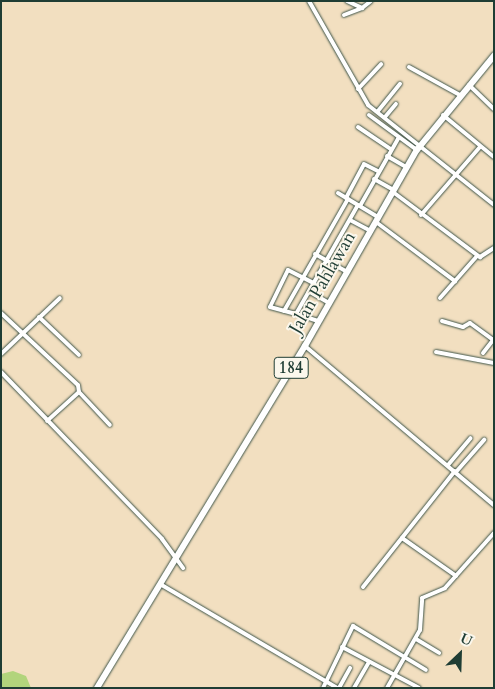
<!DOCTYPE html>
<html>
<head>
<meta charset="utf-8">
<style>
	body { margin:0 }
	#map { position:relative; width:495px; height:689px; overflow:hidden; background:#f2dfc0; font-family:Cardo,serif }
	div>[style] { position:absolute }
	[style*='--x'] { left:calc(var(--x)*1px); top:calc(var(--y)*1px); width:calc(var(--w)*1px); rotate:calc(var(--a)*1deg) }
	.green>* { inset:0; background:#b2d47c }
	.roads { filter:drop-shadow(0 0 1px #3f5549) drop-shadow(0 0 1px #3f5549) }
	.street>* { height:4px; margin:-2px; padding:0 2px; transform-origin:2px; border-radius:2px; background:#fff }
	.primary>* { height:5.5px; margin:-2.75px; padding:0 2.75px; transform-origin:2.75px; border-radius:2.75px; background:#fff }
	span { translate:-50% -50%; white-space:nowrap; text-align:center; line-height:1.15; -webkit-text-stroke:4px #fbf7ec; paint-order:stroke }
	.shield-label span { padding:1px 4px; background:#fbf7ec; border:1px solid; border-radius:4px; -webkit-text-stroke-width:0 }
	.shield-label { font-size:16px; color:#1f3d34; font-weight:700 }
	.street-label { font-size:18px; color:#1f3d34 }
	.frame { position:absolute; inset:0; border:2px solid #1f3d34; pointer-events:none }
	.north { position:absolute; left:435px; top:629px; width:50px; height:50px; -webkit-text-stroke:4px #fbf7ec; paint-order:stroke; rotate:24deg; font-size:14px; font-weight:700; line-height:20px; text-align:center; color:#1f3d34 }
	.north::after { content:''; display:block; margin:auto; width:18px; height:22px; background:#1f3d34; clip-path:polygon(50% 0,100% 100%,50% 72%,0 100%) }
</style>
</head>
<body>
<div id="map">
	<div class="green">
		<i style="clip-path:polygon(13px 671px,26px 676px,31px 688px,1px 688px,1px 674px)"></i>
	</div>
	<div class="roads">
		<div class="street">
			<i style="--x:309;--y:1;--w:120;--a:60.4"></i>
			<i style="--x:368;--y:105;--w:161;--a:38.4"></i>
			<i style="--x:347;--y:1;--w:17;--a:25"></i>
			<i style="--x:362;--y:8;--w:11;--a:-38"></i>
			<i style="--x:344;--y:15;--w:19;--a:-21"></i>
			<i style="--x:409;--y:67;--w:58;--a:28.8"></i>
			<i style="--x:469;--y:85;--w:35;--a:44"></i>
			<i style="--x:358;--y:89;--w:34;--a:-47"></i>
			<i style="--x:378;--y:111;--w:35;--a:-51"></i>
			<i style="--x:369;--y:115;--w:59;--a:36.1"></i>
			<i style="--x:443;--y:115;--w:66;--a:39.5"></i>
			<i style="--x:385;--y:117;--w:17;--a:-50"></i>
			<i style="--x:358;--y:127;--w:40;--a:34"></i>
			<i style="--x:387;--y:156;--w:22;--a:30"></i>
			<i style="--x:374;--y:179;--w:23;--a:29"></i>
			<i style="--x:393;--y:192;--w:109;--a:36.8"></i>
			<i style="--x:480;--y:257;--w:17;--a:-33"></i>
			<i style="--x:338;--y:193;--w:47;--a:31"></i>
			<i style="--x:346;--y:198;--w:38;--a:-62"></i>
			<i style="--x:364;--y:164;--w:16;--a:27"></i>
			<i style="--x:360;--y:206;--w:79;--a:-60.5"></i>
			<i style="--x:421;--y:215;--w:90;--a:-49.1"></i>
			<i style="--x:350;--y:220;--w:24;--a:28"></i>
			<i style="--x:376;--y:222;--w:99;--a:36.8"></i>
			<i style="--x:315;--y:254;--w:37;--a:29"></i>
			<i style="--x:310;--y:292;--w:22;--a:30"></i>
			<i style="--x:440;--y:298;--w:56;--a:-48.6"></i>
			<i style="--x:284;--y:311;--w:129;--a:-60.3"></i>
			<i style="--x:1;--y:313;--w:105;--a:43.1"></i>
			<i style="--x:78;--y:385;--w:7;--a:82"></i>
			<i style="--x:79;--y:392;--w:43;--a:137.8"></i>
			<i style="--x:296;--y:314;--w:27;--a:-165"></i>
			<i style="--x:270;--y:307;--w:41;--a:-64.1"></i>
			<i style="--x:288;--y:270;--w:30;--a:27"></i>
			<i style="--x:39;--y:317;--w:55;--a:43.5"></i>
			<i style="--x:318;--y:321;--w:23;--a:-162"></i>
			<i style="--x:296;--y:314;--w:125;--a:-60.4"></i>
			<i style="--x:442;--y:321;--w:22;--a:16"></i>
			<i style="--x:463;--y:327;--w:8;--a:-30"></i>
			<i style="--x:470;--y:323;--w:29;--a:36"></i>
			<i style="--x:305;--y:346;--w:247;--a:40.1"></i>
			<i style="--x:436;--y:352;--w:59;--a:10.7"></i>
			<i style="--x:483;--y:353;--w:18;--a:-52"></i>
			<i style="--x:1;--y:354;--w:81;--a:-43.5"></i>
			<i style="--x:1;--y:372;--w:232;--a:46"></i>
			<i style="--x:162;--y:539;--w:36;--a:54"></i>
			<i style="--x:79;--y:392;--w:45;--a:46.8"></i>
			<i style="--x:448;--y:465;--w:35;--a:-50"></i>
			<i style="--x:456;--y:472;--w:43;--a:-48.8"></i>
			<i style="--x:402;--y:538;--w:66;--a:35.1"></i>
			<i style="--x:160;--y:584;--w:205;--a:30.4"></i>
			<i style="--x:363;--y:587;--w:148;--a:-51.6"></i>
			<i style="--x:416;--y:639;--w:27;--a:31"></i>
			<i style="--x:342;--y:647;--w:87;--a:28"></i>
			<i style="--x:323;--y:688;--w:69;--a:-64.2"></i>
			<i style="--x:353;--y:626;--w:85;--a:31.1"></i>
			<i style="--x:339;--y:688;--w:23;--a:-61"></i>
			<i style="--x:354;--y:688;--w:30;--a:-60"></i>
			<i style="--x:387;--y:688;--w:67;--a:-60.4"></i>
			<i style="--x:420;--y:630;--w:32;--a:-86"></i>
			<i style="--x:422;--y:598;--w:25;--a:-23"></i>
			<i style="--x:445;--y:588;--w:74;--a:-48.3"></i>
		</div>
		<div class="primary">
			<i style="--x:97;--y:688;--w:400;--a:-58.7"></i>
			<i style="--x:305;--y:346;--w:226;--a:-60.3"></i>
			<i style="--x:417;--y:150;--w:122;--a:-50.7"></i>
		</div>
	</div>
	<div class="shield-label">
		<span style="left:291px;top:368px">184</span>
	</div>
	<div class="street-label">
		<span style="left:323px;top:283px;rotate:-60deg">Jalan Pahlawan</span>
	</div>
	<div class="frame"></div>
	<div class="north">U</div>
</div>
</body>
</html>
